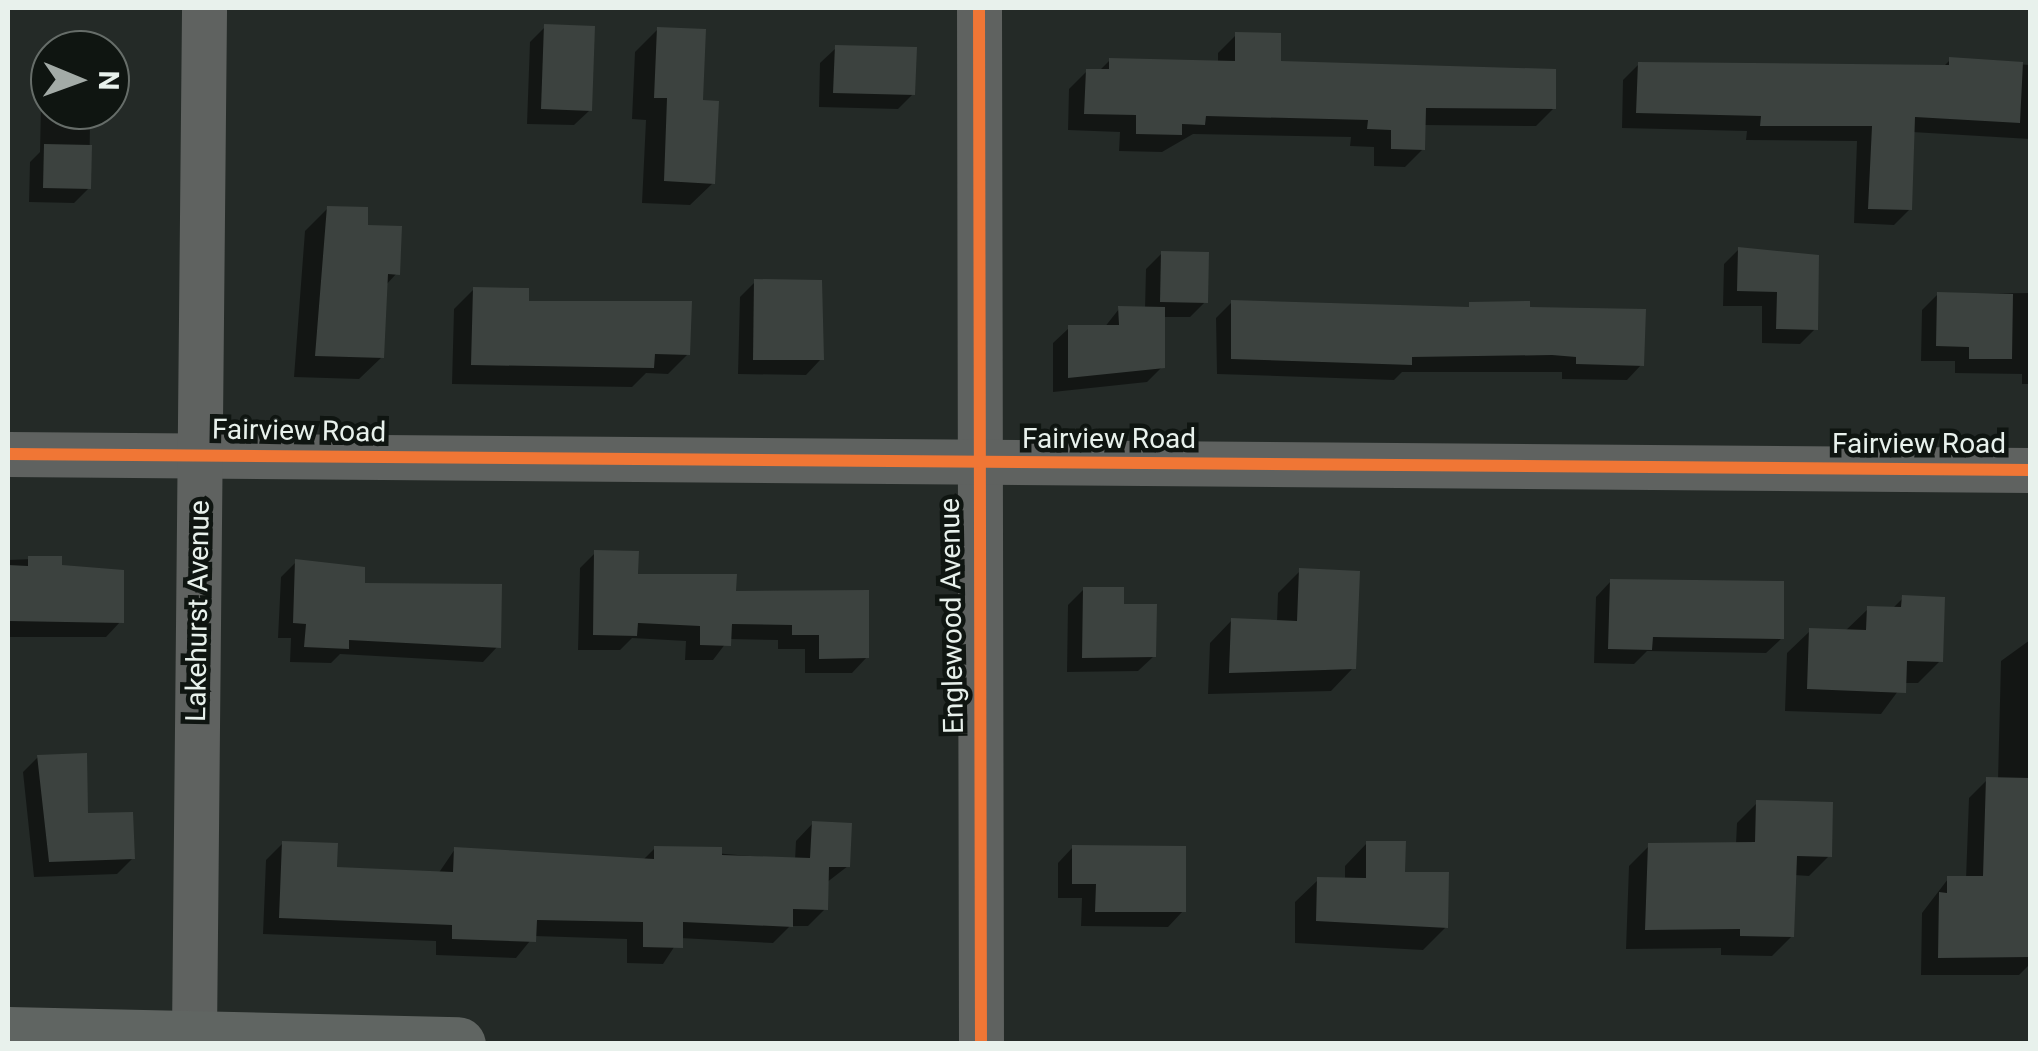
<!DOCTYPE html>
<html>
<head>
<meta charset="utf-8">
<style>
	body { margin:0 }
	#map { position:relative; width:2038px; height:1051px; overflow:hidden; background:#242a27; font-family:Roboto,sans-serif }
	div>[style] { position:absolute }
	[style*='--x'] { left:calc(var(--x)*1px); top:calc(var(--y)*1px); width:calc(var(--w)*1px); rotate:calc(var(--a)*1deg) }
	.shadow>* { inset:0; background:#0007 }
	.building>* { inset:0; background:#3c423f }
	.street>* { height:45px; margin:-22.5px; padding:0 22.5px; transform-origin:22.5px; border-radius:22.5px; background:#5f6260 }
	.secondary>* { height:55px; margin:-27.5px; padding:0 27.5px; transform-origin:27.5px; border-radius:27.5px; background:#606562 }
	.cycleway>* { height:12px; margin:-6px; padding:0 6px; transform-origin:6px; border-radius:6px; background:#f07635 }
	span { translate:-50% -50%; white-space:nowrap; text-align:center; line-height:1.15; -webkit-text-stroke:9px #0f1511; paint-order:stroke }
	.street-label { font-size:28px; color:#e8f1ec }
	.frame { position:absolute; inset:0; border:10px solid #e8f1ec; pointer-events:none }
	.north { position:absolute; left:30px; top:30px; width:100px; height:100px; box-sizing:border-box; background:#0f1511; border:2px solid #666d69; border-radius:50%; rotate:91deg; font-size:28px; font-weight:700; line-height:40px; text-align:center; color:#e8f1ec }
	.north::after { content:''; display:block; margin:auto; width:35px; height:45px; background:#a3aba7; clip-path:polygon(50% 0,100% 100%,50% 72%,0 100%) }
</style>
</head>
<body>
<div id="map">
	<div class="shadow">
		<i style="clip-path:polygon(545px 27px,590px 110px,574px 125px,527px 124px,530px 42px)"></i>
		<i style="clip-path:polygon(658px 29px,700px 102px,713px 183px,690px 205px,642px 203px,646px 120px,632px 119px,635px 52px)"></i>
		<i style="clip-path:polygon(1236px 35px,1278px 64px,1554px 108px,1536px 126px,1423px 125px,1423px 149px,1405px 167px,1374px 166px,1374px 147px,1350px 146px,1351px 137px,1193px 134px,1162px 152px,1119px 151px,1120px 132px,1068px 130px,1069px 89px,1087px 71px,1099px 71px,1110px 60px,1218px 63px,1218px 53px)"></i>
		<i style="clip-path:polygon(58px 44px,113px 45px,112px 109px,90px 124px,89px 188px,74px 203px,29px 202px,30px 162px,40px 152px,42px 59px,50px 52px,50px 110px,110px 110px,110px 50px,52px 50px)"></i>
		<i style="clip-path:polygon(836px 48px,913px 94px,898px 109px,819px 107px,820px 63px)"></i>
		<i style="clip-path:polygon(1950px 60px,2030px 65px,2030px 139px,1912px 132px,1910px 209px,1894px 225px,1854px 223px,1857px 141px,1746px 140px,1747px 131px,1622px 128px,1623px 80px,1639px 64px,1943px 67px)"></i>
		<i style="clip-path:polygon(328px 208px,366px 227px,397px 273px,385px 286px,382px 357px,359px 379px,294px 377px,305px 231px)"></i>
		<i style="clip-path:polygon(1739px 249px,1815px 329px,1800px 344px,1762px 343px,1762px 306px,1723px 306px,1724px 264px)"></i>
		<i style="clip-path:polygon(1162px 253px,1205px 302px,1190px 317px,1162px 317px,1162px 367px,1147px 382px,1053px 392px,1053px 343px,1069px 328px,1104px 328px,1119px 309px,1145px 309px,1146px 269px)"></i>
		<i style="clip-path:polygon(755px 282px,821px 359px,806px 375px,738px 374px,740px 297px)"></i>
		<i style="clip-path:polygon(474px 289px,688px 354px,668px 374px,646px 373px,632px 387px,452px 384px,454px 309px)"></i>
		<i style="clip-path:polygon(2030px 293px,2030px 384px,2022px 384px,2022px 374px,1955px 373px,1955px 361px,1921px 361px,1922px 310px,1938px 294px)"></i>
		<i style="clip-path:polygon(1232px 302px,1528px 310px,1642px 364px,1627px 380px,1562px 379px,1562px 372px,1402px 372px,1394px 380px,1217px 374px,1216px 318px)"></i>
		<i style="clip-path:polygon(595px 553px,636px 576px,734px 593px,867px 657px,852px 673px,805px 673px,805px 649px,778px 649px,778px 640px,729px 639px,713px 660px,685px 660px,686px 641px,632px 638px,620px 650px,578px 650px,580px 568px)"></i>
		<i style="clip-path:polygon(60px 558px,59px 567px,121px 621px,106px 637px,8px 637px,8px 560px)"></i>
		<i style="clip-path:polygon(296px 562px,498px 646px,483px 662px,340px 654px,331px 663px,290px 662px,291px 638px,278px 638px,281px 577px)"></i>
		<i style="clip-path:polygon(1300px 571px,1353px 668px,1331px 691px,1208px 694px,1210px 643px,1232px 620px,1277px 622px,1278px 593px)"></i>
		<i style="clip-path:polygon(1611px 581px,1782px 638px,1766px 653px,1647px 651px,1634px 664px,1594px 663px,1596px 597px)"></i>
		<i style="clip-path:polygon(1084px 589px,1121px 606px,1154px 656px,1138px 671px,1067px 672px,1068px 605px)"></i>
		<i style="clip-path:polygon(1903px 598px,1940px 661px,1918px 683px,1904px 683px,1881px 714px,1785px 711px,1787px 653px,1810px 631px,1844px 632px,1868px 609px,1892px 609px)"></i>
		<i style="clip-path:polygon(2030px 640px,2030px 964px,2019px 975px,1921px 975px,1922px 913px,1948px 879px,1966px 879px,1969px 798px,1987px 780px,1998px 780px,2001px 661px)"></i>
		<i style="clip-path:polygon(38px 757px,86px 816px,133px 858px,117px 874px,34px 877px,23px 772px)"></i>
		<i style="clip-path:polygon(1757px 803px,1829px 856px,1809px 876px,1794px 875px,1792px 936px,1772px 956px,1721px 955px,1721px 948px,1626px 949px,1629px 866px,1649px 846px,1736px 844px,1737px 823px)"></i>
		<i style="clip-path:polygon(813px 823px,848px 866px,826px 883px,825px 909px,808px 926px,790px 926px,773px 943px,680px 938px,663px 964px,627px 963px,627px 939px,534px 936px,516px 958px,436px 955px,436px 941px,263px 934px,266px 860px,283px 843px,335px 869px,438px 874px,455px 849px,642px 861px,655px 848px,795px 860px,796px 841px)"></i>
		<i style="clip-path:polygon(1367px 843px,1446px 927px,1423px 950px,1295px 943px,1295px 902px,1318px 880px,1345px 880px,1345px 866px)"></i>
		<i style="clip-path:polygon(1073px 847px,1183px 911px,1168px 927px,1081px 926px,1082px 898px,1058px 898px,1058px 863px)"></i>
	</div>
	<div class="building">
		<i style="clip-path:polygon(544px 24px,595px 26px,592px 111px,541px 109px)"></i>
		<i style="clip-path:polygon(657px 27px,706px 29px,703px 100px,719px 101px,715px 184px,664px 181px,667px 98px,654px 98px)"></i>
		<i style="clip-path:polygon(1235px 32px,1281px 33px,1281px 61px,1556px 69px,1556px 109px,1426px 108px,1425px 150px,1391px 149px,1391px 130px,1367px 129px,1368px 120px,1206px 116px,1205px 125px,1182px 124px,1182px 135px,1136px 134px,1136px 115px,1084px 114px,1086px 69px,1109px 69px,1109px 58px,1235px 61px)"></i>
		<i style="clip-path:polygon(835px 45px,917px 47px,915px 95px,833px 93px)"></i>
		<i style="clip-path:polygon(1949px 57px,2023px 62px,2020px 123px,1915px 117px,1912px 210px,1868px 209px,1872px 126px,1760px 126px,1761px 116px,1636px 113px,1638px 62px,1949px 65px)"></i>
		<i style="clip-path:polygon(44px 144px,92px 145px,91px 189px,43px 188px)"></i>
		<i style="clip-path:polygon(327px 206px,368px 207px,368px 225px,402px 226px,400px 275px,388px 274px,384px 358px,315px 356px)"></i>
		<i style="clip-path:polygon(1738px 247px,1819px 255px,1818px 330px,1776px 329px,1777px 292px,1737px 291px)"></i>
		<i style="clip-path:polygon(1161px 251px,1209px 252px,1208px 303px,1160px 302px)"></i>
		<i style="clip-path:polygon(754px 279px,822px 280px,824px 360px,753px 360px)"></i>
		<i style="clip-path:polygon(473px 287px,529px 288px,529px 301px,692px 301px,690px 355px,655px 354px,654px 368px,471px 365px)"></i>
		<i style="clip-path:polygon(1937px 292px,2013px 294px,2012px 359px,1969px 359px,1969px 347px,1936px 346px)"></i>
		<i style="clip-path:polygon(1231px 300px,1469px 307px,1469px 302px,1530px 301px,1530px 307px,1646px 309px,1644px 366px,1576px 364px,1576px 357px,1552px 355px,1412px 357px,1412px 365px,1231px 359px)"></i>
		<i style="clip-path:polygon(1118px 306px,1165px 307px,1165px 368px,1068px 378px,1068px 325px,1119px 325px)"></i>
		<i style="clip-path:polygon(594px 550px,639px 551px,638px 574px,737px 574px,736px 591px,869px 590px,869px 658px,819px 659px,819px 635px,792px 635px,792px 625px,732px 624px,731px 646px,700px 645px,700px 626px,638px 623px,637px 636px,593px 635px)"></i>
		<i style="clip-path:polygon(28px 556px,62px 556px,62px 565px,124px 570px,124px 623px,8px 621px,8px 565px,28px 566px)"></i>
		<i style="clip-path:polygon(295px 559px,365px 567px,365px 583px,502px 584px,501px 648px,349px 640px,349px 649px,304px 647px,306px 624px,293px 623px)"></i>
		<i style="clip-path:polygon(1299px 568px,1360px 571px,1356px 669px,1229px 673px,1231px 618px,1297px 621px)"></i>
		<i style="clip-path:polygon(1610px 579px,1784px 581px,1784px 639px,1653px 637px,1652px 650px,1608px 649px)"></i>
		<i style="clip-path:polygon(1083px 587px,1124px 587px,1124px 604px,1157px 604px,1156px 657px,1082px 658px)"></i>
		<i style="clip-path:polygon(1902px 595px,1945px 597px,1943px 662px,1907px 661px,1906px 693px,1807px 689px,1809px 628px,1866px 630px,1867px 606px,1901px 607px)"></i>
		<i style="clip-path:polygon(87px 753px,88px 813px,133px 812px,135px 859px,49px 862px,37px 755px)"></i>
		<i style="clip-path:polygon(1986px 777px,2030px 778px,2030px 957px,1938px 958px,1939px 892px,1947px 893px,1947px 876px,1983px 876px)"></i>
		<i style="clip-path:polygon(1756px 800px,1833px 802px,1832px 857px,1797px 856px,1794px 937px,1740px 936px,1740px 929px,1645px 930px,1648px 843px,1755px 842px)"></i>
		<i style="clip-path:polygon(812px 821px,852px 823px,850px 867px,829px 867px,828px 910px,793px 909px,793px 927px,683px 922px,683px 948px,643px 947px,643px 922px,537px 920px,536px 942px,452px 939px,452px 925px,279px 918px,282px 841px,338px 843px,337px 867px,453px 872px,454px 847px,654px 859px,654px 846px,722px 847px,722px 855px,810px 858px)"></i>
		<i style="clip-path:polygon(1366px 841px,1406px 841px,1405px 872px,1449px 872px,1448px 928px,1316px 921px,1317px 877px,1366px 878px)"></i>
		<i style="clip-path:polygon(1072px 845px,1186px 846px,1186px 912px,1095px 912px,1096px 884px,1072px 884px)"></i>
	</div>
	<div class="street">
		<i style="--x:979;--y:8;--w:1036;--a:89.89"></i>
		<i style="--x:8;--y:454;--w:2022;--a:0.45"></i>
		<i style="--x:194;--y:1035;--w:1027;--a:-89.44"></i>
	</div>
	<div class="secondary">
		<i style="--x:8;--y:1034;--w:450;--a:1.3"></i>
	</div>
	<div class="cycleway">
		<i style="--x:979;--y:8;--w:1036;--a:89.89"></i>
		<i style="--x:8;--y:454;--w:2022;--a:0.45"></i>
	</div>
	<div class="street-label">
		<span style="left:299px;top:431px;rotate:1deg">Fairview Road</span>
		<span style="left:1109px;top:439px">Fairview Road</span>
		<span style="left:1919px;top:444px">Fairview Road</span>
		<span style="left:198px;top:611px;rotate:-89deg">Lakehurst Avenue</span>
		<span style="left:952px;top:616px;rotate:-91deg">Englewood Avenue</span>
	</div>
	<div class="frame"></div>
	<div class="north">N</div>
</div>
</body>
</html>
